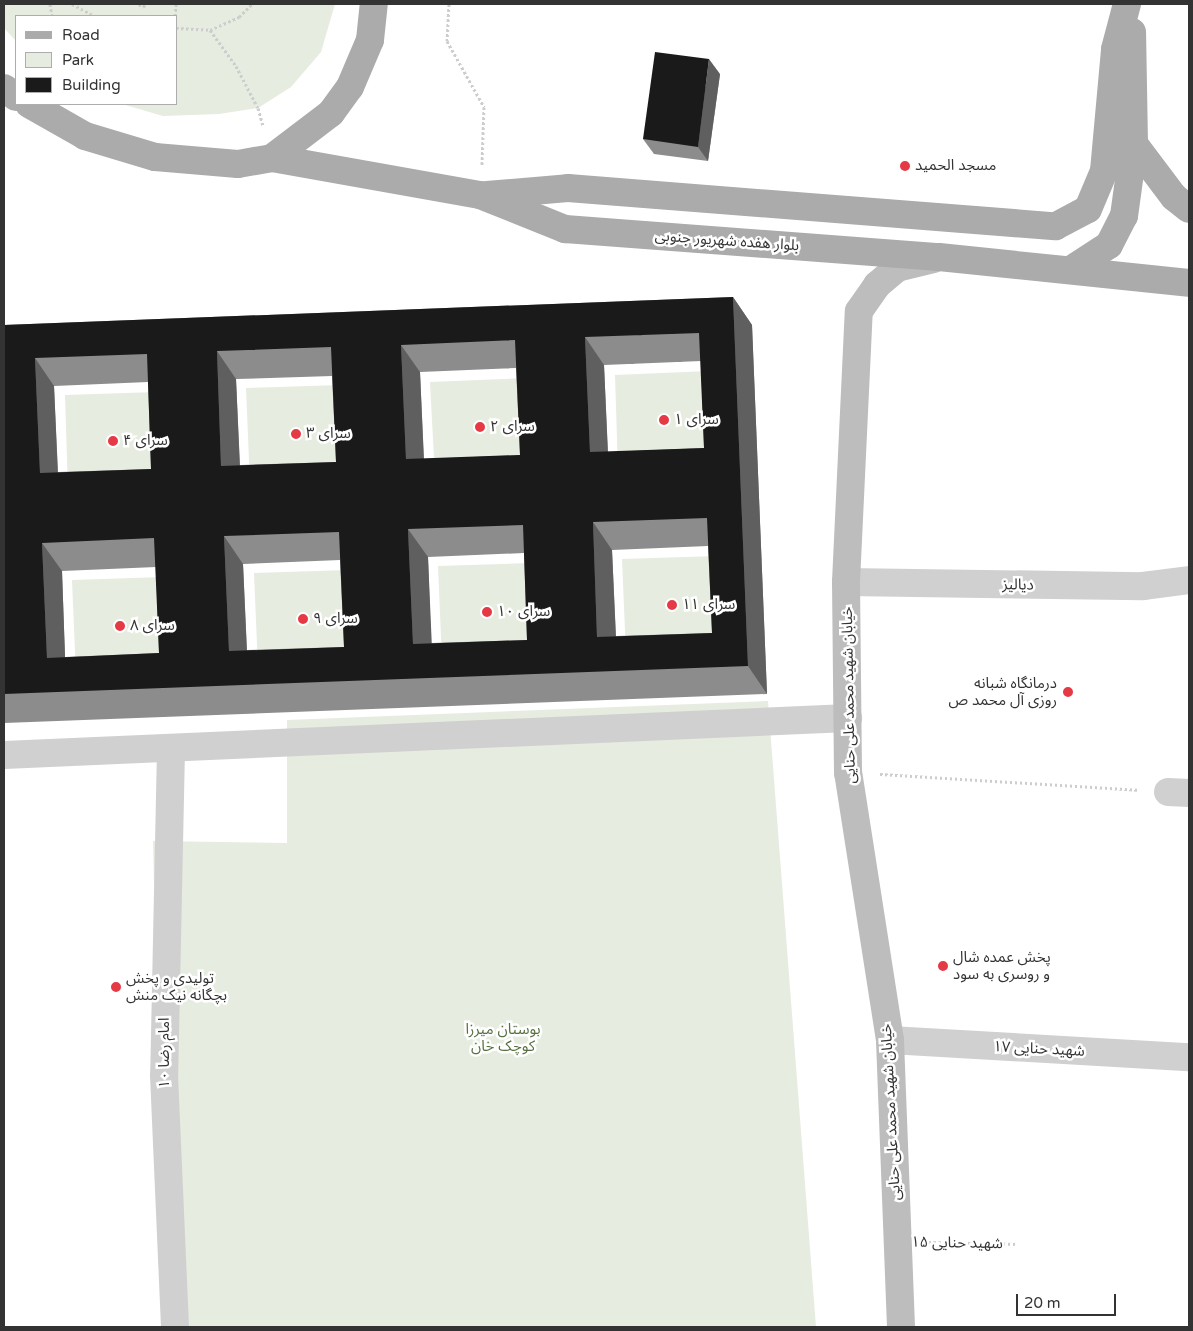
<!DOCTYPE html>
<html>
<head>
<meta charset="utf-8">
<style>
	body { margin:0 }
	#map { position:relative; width:1193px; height:1331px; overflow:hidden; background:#fff; font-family:"Varela Round","Noto Sans Arabic",sans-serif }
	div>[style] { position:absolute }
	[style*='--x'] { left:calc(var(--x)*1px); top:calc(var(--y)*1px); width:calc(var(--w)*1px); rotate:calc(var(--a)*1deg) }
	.green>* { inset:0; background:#e6ecdf }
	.path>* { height:3px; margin-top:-1.5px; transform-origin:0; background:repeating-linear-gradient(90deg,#cdcdcd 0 2.5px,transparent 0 5px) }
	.minor>* { height:28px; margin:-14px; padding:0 14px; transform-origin:14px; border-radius:14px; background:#d0d0d0 }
	.secondary>* { height:28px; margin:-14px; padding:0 14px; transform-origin:14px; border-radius:14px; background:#bdbdbd }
	.primary>* { height:28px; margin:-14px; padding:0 14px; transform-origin:14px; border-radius:14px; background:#ababab }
	.wall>* { inset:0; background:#8c8c8c }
	.shaded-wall>* { inset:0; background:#5f5f5f }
	.building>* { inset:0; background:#1a1a1a }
	.dots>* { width:14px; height:14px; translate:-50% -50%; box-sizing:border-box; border:2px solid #fff; border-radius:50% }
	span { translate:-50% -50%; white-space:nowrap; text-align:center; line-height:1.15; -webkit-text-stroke:5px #fff; paint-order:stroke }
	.poi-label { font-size:15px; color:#333 }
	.left { translate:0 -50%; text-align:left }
	.right { translate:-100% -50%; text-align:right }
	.street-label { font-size:15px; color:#333 }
	.park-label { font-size:15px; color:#56703f }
	.frame { position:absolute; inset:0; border:5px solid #333; pointer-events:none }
	.legend { position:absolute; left:15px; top:15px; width:162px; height:90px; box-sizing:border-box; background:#fff; border:1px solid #adadad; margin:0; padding:6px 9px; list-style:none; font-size:15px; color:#333 }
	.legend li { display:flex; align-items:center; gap:10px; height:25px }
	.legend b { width:25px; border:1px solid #adadad }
	.scale { position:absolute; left:1016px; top:1294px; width:100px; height:22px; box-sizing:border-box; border:2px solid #333; border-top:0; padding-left:6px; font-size:15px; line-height:18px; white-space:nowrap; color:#333; -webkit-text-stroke:4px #fff; paint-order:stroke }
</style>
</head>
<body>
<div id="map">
	<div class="green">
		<i style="clip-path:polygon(4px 4px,335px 4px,321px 52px,291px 87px,258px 108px,219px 114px,163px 116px,122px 104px,176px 104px,176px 16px,16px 16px,16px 41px,4px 28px)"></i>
		<i style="clip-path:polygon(709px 371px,713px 466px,618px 470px,615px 375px)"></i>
		<i style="clip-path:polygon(525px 378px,529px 473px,435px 477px,430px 382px)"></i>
		<i style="clip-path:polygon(341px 385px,345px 480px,250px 483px,246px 388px)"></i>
		<i style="clip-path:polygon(157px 392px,160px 487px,68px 490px,65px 395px)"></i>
		<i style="clip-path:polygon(717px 556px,721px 651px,626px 654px,622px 559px)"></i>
		<i style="clip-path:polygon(533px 563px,536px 658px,442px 661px,438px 566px)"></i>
		<i style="clip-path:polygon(348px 570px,353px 665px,258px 668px,254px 573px)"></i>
		<i style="clip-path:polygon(164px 577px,168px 671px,76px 675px,72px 580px)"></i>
		<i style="clip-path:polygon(768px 701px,816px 1327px,181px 1327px,157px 1023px,153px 841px,287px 843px,287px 720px)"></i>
	</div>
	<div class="path">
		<i style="--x:50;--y:4;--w:12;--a:81"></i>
		<i style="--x:72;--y:4;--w:26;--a:28"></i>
		<i style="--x:139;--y:4;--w:5;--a:37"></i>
		<i style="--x:143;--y:7;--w:4;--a:-45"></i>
		<i style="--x:449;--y:4;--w:37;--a:93"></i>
		<i style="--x:447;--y:41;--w:76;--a:60.7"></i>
		<i style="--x:484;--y:107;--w:58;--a:92"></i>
		<i style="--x:175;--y:16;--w:12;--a:-85"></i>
		<i style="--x:176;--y:28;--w:34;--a:3"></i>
		<i style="--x:210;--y:30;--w:32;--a:-24"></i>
		<i style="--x:239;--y:17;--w:18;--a:-45"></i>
		<i style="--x:210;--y:30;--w:44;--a:54.2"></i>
		<i style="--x:236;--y:66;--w:47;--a:62.4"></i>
		<i style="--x:258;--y:108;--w:18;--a:74"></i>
		<i style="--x:880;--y:774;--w:258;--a:3.5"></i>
		<i style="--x:928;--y:1242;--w:89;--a:1.3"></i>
	</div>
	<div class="minor">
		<i style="--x:846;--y:582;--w:297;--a:0.8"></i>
		<i style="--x:1143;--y:586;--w:46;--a:-7.4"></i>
		<i style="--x:171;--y:749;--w:326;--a:91.2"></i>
		<i style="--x:164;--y:1075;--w:252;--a:87.5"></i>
		<i style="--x:4;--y:755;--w:845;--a:-2.51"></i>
		<i style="--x:1168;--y:792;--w:21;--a:3"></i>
		<i style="--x:890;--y:1040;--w:299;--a:3.3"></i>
	</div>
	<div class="secondary">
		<i style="--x:901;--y:1327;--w:287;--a:-92.2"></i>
		<i style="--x:890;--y:1040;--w:270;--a:-98.9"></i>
		<i style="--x:848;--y:773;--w:191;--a:-90.6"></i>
		<i style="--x:846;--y:582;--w:271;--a:-87.3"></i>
		<i style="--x:859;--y:311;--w:32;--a:-55"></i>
		<i style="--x:877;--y:285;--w:26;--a:-40"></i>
		<i style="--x:897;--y:268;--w:38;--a:-14"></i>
	</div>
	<div class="primary">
		<i style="--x:4;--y:88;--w:15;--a:37"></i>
		<i style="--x:29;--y:104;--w:64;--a:29.7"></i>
		<i style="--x:85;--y:136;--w:73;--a:16.7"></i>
		<i style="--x:155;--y:157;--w:83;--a:4.8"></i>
		<i style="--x:238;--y:164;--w:35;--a:-10"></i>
		<i style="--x:272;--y:158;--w:74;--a:-37.3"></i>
		<i style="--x:331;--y:113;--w:32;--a:-54"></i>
		<i style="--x:350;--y:87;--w:51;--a:-66.9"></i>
		<i style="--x:370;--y:40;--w:36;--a:-84"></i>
		<i style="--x:1134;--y:144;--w:66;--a:53"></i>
		<i style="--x:1174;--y:197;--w:19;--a:39"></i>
		<i style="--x:272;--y:158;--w:211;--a:10.1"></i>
		<i style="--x:480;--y:195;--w:92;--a:21.8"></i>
		<i style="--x:565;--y:229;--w:375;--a:4.3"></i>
		<i style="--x:939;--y:257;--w:251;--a:5.9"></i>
		<i style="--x:487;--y:195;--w:81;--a:-4.9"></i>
		<i style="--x:568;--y:188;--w:489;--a:4.5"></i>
		<i style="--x:1056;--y:226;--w:36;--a:-28"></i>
		<i style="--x:1088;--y:209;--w:41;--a:-67.2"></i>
		<i style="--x:1104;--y:171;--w:122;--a:-84.8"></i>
		<i style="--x:1115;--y:49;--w:47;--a:-75.1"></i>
		<i style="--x:1072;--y:269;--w:44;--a:-33"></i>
		<i style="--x:1109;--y:245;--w:33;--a:-63"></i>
		<i style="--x:1124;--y:216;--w:73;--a:-82.1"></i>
		<i style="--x:1134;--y:144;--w:112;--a:-91"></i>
	</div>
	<div class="wall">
		<i style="clip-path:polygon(720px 74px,708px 161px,654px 154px,643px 139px)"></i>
		<i style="clip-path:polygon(evenodd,733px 297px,752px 325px,767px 694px,4px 723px,4px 325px,733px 297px,701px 361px,704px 448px,608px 452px,604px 365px,701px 361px,733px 297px,516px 368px,520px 455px,424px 459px,420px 372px,516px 368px,733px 297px,332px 376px,336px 462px,240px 465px,236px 379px,332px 376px,733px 297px,148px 382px,151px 469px,58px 472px,54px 386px,148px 382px,733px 297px,708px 546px,712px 633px,616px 636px,612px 550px,708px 546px,733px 297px,524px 553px,527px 640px,431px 643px,428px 557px,524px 553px,733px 297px,340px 560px,344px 647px,247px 650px,243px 564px,340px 560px,733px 297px,156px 567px,159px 653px,65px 657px,62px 571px,156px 567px)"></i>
	</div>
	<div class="shaded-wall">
		<i style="clip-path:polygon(709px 59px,720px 74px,708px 161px,698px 147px)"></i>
		<i style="clip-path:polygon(733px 297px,752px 325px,767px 694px,748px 666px)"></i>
		<i style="clip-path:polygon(585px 337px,604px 365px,609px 480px,590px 452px)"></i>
		<i style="clip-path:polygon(401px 345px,420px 372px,425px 487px,406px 459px)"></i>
		<i style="clip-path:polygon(217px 351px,236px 379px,241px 494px,221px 466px)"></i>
		<i style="clip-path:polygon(35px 358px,54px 386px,59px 501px,40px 473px)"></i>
		<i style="clip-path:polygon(593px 522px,612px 550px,617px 664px,597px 637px)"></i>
		<i style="clip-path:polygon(408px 529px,428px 557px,433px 672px,413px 644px)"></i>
		<i style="clip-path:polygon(224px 536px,243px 564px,248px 678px,229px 651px)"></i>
		<i style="clip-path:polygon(42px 543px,62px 571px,66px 685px,47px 658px)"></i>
	</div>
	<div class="building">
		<i style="clip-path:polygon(655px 52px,709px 59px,698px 147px,643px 139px)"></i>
		<i style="clip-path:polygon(evenodd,733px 297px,748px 666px,4px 694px,4px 325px,733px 297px,699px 333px,704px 448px,590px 452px,585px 337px,699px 333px,733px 297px,515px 340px,520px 455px,406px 459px,401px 345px,515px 340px,733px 297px,331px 347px,336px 462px,221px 466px,217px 351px,331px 347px,733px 297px,147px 354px,151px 469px,40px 473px,35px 358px,147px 354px,733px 297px,707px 518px,712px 633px,597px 637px,593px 522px,707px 518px,733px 297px,523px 525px,527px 640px,413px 644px,408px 529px,523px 525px,733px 297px,339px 532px,344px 647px,229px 651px,224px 536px,339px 532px,733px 297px,154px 538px,159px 653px,47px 658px,42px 543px,154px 538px)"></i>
	</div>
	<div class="dots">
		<i style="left:905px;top:166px;background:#e63946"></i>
		<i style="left:664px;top:420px;background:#e63946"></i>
		<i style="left:480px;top:427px;background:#e63946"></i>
		<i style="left:296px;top:434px;background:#e63946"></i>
		<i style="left:113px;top:441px;background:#e63946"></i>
		<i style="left:672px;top:605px;background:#e63946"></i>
		<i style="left:487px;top:612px;background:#e63946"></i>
		<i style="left:303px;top:619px;background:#e63946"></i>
		<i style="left:120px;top:626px;background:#e63946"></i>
		<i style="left:1068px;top:692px;background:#e63946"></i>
		<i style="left:943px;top:966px;background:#e63946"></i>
		<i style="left:116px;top:987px;background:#e63946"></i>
	</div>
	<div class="poi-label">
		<span class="left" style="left:915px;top:166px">مسجد الحمید</span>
		<span class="left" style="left:674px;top:420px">سرای ۱</span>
		<span class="left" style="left:490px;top:427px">سرای ۲</span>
		<span class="left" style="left:306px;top:434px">سرای ۳</span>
		<span class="left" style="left:123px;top:441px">سرای ۴</span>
		<span class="left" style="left:682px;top:605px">سرای ۱۱</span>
		<span class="left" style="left:497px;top:612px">سرای ۱۰</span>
		<span class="left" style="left:313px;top:619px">سرای ۹</span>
		<span class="left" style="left:130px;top:626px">سرای ۸</span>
		<span class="right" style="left:1057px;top:692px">درمانگاه شبانه<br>روزی آل محمد ص</span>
		<span class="left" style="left:953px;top:966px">پخش عمده شال<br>و روسری به سود</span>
		<span class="left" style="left:126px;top:987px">تولیدی و پخش<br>بچگانه نیک منش</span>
	</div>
	<div class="street-label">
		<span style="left:727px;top:241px;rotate:4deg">بلوار هفده شهریور جنوبی</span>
		<span style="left:1018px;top:585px;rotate:1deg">دیالیز</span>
		<span style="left:849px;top:695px;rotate:-91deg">خیابان شهید محمد علی حنایی</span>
		<span style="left:1039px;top:1049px;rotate:3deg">شهید حنایی ۱۷</span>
		<span style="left:165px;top:1053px;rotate:-90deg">امام رضا ۱۰</span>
		<span style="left:891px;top:1112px;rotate:-93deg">خیابان شهید محمد علی حنایی</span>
		<span style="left:957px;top:1243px;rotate:1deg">شهید حنایی ۱۵</span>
	</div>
	<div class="park-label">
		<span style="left:503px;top:1038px">بوستان میرزا<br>کوچک خان</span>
	</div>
	<div class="frame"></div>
	<ul class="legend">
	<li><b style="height:6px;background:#ababab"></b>Road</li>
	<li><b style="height:14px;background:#e6ecdf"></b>Park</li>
	<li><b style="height:14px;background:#1a1a1a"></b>Building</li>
	</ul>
	<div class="scale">20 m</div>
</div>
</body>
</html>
